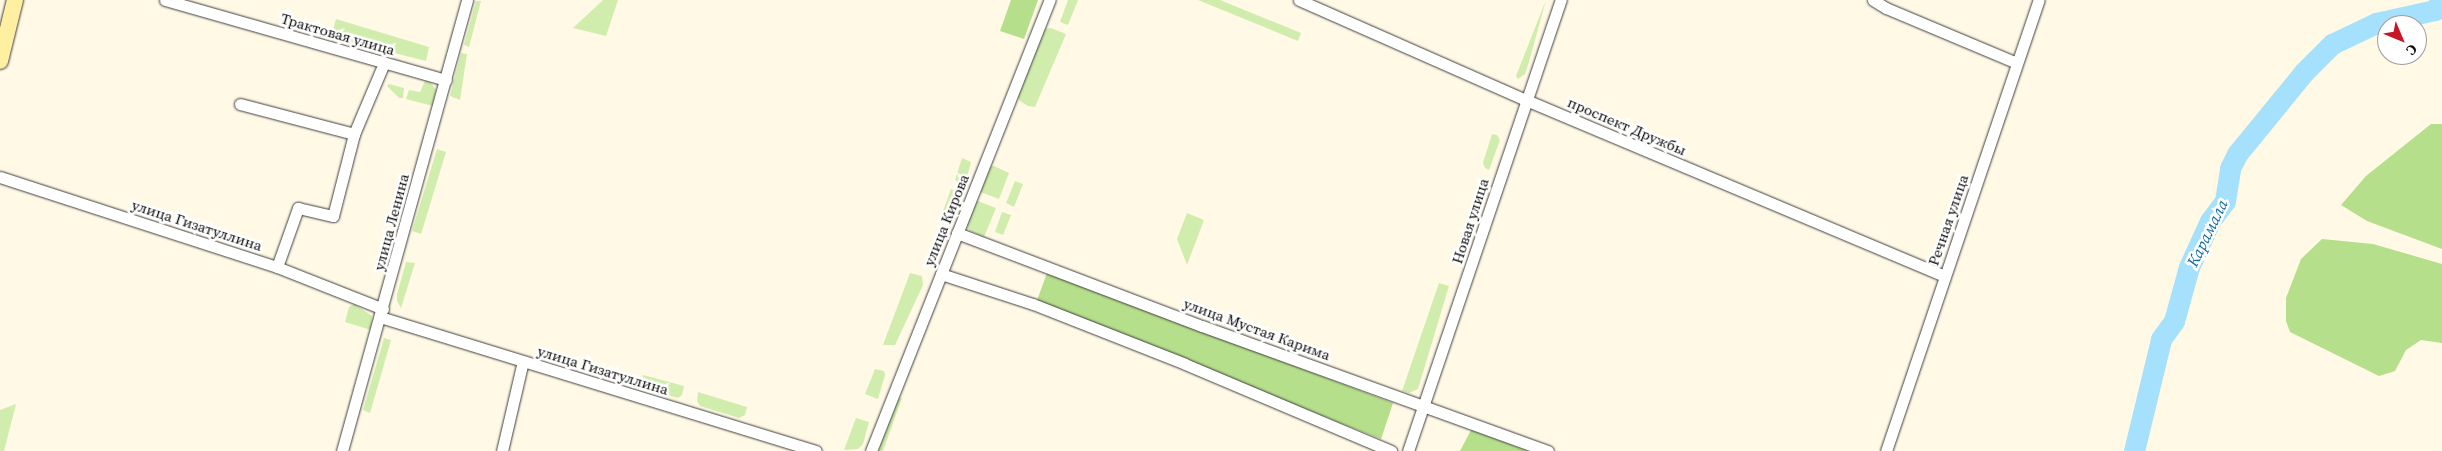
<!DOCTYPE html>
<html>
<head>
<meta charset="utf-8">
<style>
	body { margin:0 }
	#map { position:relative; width:2442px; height:451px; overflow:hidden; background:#fff9e6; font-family:"Source Serif 4",serif }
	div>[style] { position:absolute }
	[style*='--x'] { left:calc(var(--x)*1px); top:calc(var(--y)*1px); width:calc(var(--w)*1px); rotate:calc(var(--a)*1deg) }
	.green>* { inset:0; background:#d1edad }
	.forest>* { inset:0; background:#b5df8a }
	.river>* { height:21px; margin:-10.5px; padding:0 10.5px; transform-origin:10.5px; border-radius:10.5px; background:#a5e0fc }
	.roads { filter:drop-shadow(0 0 1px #3d3d3d) drop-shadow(0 0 1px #3d3d3d) }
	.street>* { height:11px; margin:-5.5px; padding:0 5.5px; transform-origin:5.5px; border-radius:5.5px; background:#fff }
	.secondary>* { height:16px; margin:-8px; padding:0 8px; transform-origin:8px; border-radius:8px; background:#fff0a1 }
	span { translate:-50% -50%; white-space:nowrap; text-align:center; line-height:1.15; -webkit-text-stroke:5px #fff; paint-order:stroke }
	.street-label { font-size:15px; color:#0a0a0a }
	.water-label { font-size:16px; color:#0969a6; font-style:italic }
	.north { position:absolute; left:2377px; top:15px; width:50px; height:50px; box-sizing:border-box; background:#fff; border:1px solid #9d9d9d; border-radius:50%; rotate:135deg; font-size:14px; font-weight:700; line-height:20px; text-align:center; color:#0a0a0a }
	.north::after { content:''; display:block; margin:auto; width:18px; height:22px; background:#c61627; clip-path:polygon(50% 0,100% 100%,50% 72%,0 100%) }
</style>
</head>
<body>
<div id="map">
	<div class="green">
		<i style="clip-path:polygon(603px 0,618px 0,606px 36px,573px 28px)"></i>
		<i style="clip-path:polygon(1068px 0,1078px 0,1068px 25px,1060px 22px)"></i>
		<i style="clip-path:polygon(1198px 0,1220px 0,1301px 33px,1298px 41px)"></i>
		<i style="clip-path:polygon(1546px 0,1529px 62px,1525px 74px,1518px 79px,1516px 76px)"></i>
		<i style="clip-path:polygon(476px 1px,481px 1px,469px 47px,464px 45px)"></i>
		<i style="clip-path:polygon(336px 19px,429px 47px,426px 61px,331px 37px)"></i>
		<i style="clip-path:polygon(1051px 28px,1066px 34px,1035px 107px,1028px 106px,1020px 101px,1017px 96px,1044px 29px)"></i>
		<i style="clip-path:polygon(461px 53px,467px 54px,460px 100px,450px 96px)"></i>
		<i style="clip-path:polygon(425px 81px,430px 82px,436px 90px,433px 106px,406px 99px,409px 90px,420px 92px)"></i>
		<i style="clip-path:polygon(389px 84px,404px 88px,403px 98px,399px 98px,387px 86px)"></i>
		<i style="clip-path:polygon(1492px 134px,1497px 135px,1500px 140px,1489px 170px,1485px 168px,1483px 163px)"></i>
		<i style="clip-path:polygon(437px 149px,446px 152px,421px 234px,412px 231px)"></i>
		<i style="clip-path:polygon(962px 158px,971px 162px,967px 177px,960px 182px,955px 180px)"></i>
		<i style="clip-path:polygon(990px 166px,994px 166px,1009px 173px,999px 199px,978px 191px)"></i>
		<i style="clip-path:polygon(1015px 181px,1023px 184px,1014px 207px,1006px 203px)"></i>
		<i style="clip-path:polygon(951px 189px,959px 193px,955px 205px,951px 212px,943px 211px)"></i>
		<i style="clip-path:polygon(975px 200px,996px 208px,984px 237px,970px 231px,966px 224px)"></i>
		<i style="clip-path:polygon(1002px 212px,1011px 215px,1003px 235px,995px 232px)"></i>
		<i style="clip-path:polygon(1187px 213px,1204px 220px,1187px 265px,1177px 239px)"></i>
		<i style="clip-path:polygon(406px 262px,415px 263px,401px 308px,397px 301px,397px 294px)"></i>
		<i style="clip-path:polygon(910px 273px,922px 276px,923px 285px,895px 345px,883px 345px)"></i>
		<i style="clip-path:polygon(1439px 283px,1449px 286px,1418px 389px,1409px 393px,1402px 391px)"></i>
		<i style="clip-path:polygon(354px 304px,372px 316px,371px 330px,345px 322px,349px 307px)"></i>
		<i style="clip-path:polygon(384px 338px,391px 340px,370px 413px,363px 410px)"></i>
		<i style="clip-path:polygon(875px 369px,884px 371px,885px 375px,878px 399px,865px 394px)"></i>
		<i style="clip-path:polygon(643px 375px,684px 386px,682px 395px,678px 398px,645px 389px,641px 383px)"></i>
		<i style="clip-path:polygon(698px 392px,747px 407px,745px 415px,739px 418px,700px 406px,697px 401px)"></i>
		<i style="clip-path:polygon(902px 398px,883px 451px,877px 451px,896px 399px)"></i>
		<i style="clip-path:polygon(16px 404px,4px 451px,0 451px,0 410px)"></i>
		<i style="clip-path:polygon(856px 418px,869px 422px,863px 444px,858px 449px,844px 450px)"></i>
	</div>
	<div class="forest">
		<i style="clip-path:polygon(1011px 0,1038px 0,1024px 39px,1000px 31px)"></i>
		<i style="clip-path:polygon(2431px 124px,2442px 124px,2442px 249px,2367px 221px,2341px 205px,2366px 176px)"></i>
		<i style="clip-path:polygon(2322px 239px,2373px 244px,2442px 264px,2442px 343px,2421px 340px,2406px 350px,2395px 371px,2379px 376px,2290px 332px,2286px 321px,2286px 298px,2301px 259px)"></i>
		<i style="clip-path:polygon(1047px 273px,1393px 403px,1381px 439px,1036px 303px)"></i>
		<i style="clip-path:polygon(1471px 430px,1528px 451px,1460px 451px)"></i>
	</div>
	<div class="river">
		<i style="--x:2134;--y:451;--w:115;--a:-76.4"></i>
		<i style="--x:2161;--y:339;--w:22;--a:-54"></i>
		<i style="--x:2174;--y:321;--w:56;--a:-74.5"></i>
		<i style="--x:2189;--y:267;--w:51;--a:-65.5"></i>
		<i style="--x:2210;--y:221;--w:25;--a:-53"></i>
		<i style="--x:2225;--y:201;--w:33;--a:-81"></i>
		<i style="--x:2230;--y:168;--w:16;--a:-63"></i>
		<i style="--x:2237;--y:154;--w:106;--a:-50.7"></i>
		<i style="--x:2304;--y:72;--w:40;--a:-45"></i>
		<i style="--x:2332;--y:44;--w:49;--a:-25.5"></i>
		<i style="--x:2376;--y:23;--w:60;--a:-12.4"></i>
		<i style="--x:2435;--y:10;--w:12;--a:-59"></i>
	</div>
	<div class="roads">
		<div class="street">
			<i style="--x:165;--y:0;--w:292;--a:15.9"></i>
			<i style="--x:1299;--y:0;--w:248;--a:23.8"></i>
			<i style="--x:1526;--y:100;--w:454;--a:22.8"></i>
			<i style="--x:1873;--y:0;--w:15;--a:32"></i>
			<i style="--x:1886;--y:8;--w:142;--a:22.8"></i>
			<i style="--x:240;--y:104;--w:118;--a:14.7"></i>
			<i style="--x:0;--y:177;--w:291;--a:18"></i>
			<i style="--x:277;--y:267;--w:114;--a:21.6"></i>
			<i style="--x:957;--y:233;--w:262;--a:20.8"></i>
			<i style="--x:1202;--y:326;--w:368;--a:19.9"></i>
			<i style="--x:277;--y:267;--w:63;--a:-70.4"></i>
			<i style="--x:298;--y:208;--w:36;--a:13"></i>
			<i style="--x:333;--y:216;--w:85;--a:-75.6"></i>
			<i style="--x:354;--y:134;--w:77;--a:-67.1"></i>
			<i style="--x:941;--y:274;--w:97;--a:18.1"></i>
			<i style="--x:1033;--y:304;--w:163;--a:21.5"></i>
			<i style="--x:1185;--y:364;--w:224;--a:22.9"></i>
			<i style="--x:380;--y:317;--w:456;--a:17.1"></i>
			<i style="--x:342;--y:451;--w:468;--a:-74.5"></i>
			<i style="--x:502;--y:451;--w:92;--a:-76.9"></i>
			<i style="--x:871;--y:451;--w:485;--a:-68.4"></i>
			<i style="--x:1408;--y:451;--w:476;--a:-71.3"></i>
			<i style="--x:1886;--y:451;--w:476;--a:-71.3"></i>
		</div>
		<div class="secondary">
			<i style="--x:0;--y:61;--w:63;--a:-76.2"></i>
		</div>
	</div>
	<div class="street-label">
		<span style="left:338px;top:34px;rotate:16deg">Трактовая улица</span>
		<span style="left:1627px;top:126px;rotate:23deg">проспект Дружбы</span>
		<span style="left:946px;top:220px;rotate:-68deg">улица Кирова</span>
		<span style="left:1948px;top:220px;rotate:-71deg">Речная улица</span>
		<span style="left:1470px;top:221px;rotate:-72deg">Новая улица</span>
		<span style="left:391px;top:222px;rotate:-75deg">улица Ленина</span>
		<span style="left:197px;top:225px;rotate:18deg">улица Гизатуллина</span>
		<span style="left:1257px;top:329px;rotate:20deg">улица Мустая Карима</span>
		<span style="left:603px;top:370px;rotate:17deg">улица Гизатуллина</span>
	</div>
	<div class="water-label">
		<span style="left:2207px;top:233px;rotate:-64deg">Карамала</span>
	</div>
	<div class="north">С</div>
</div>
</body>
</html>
